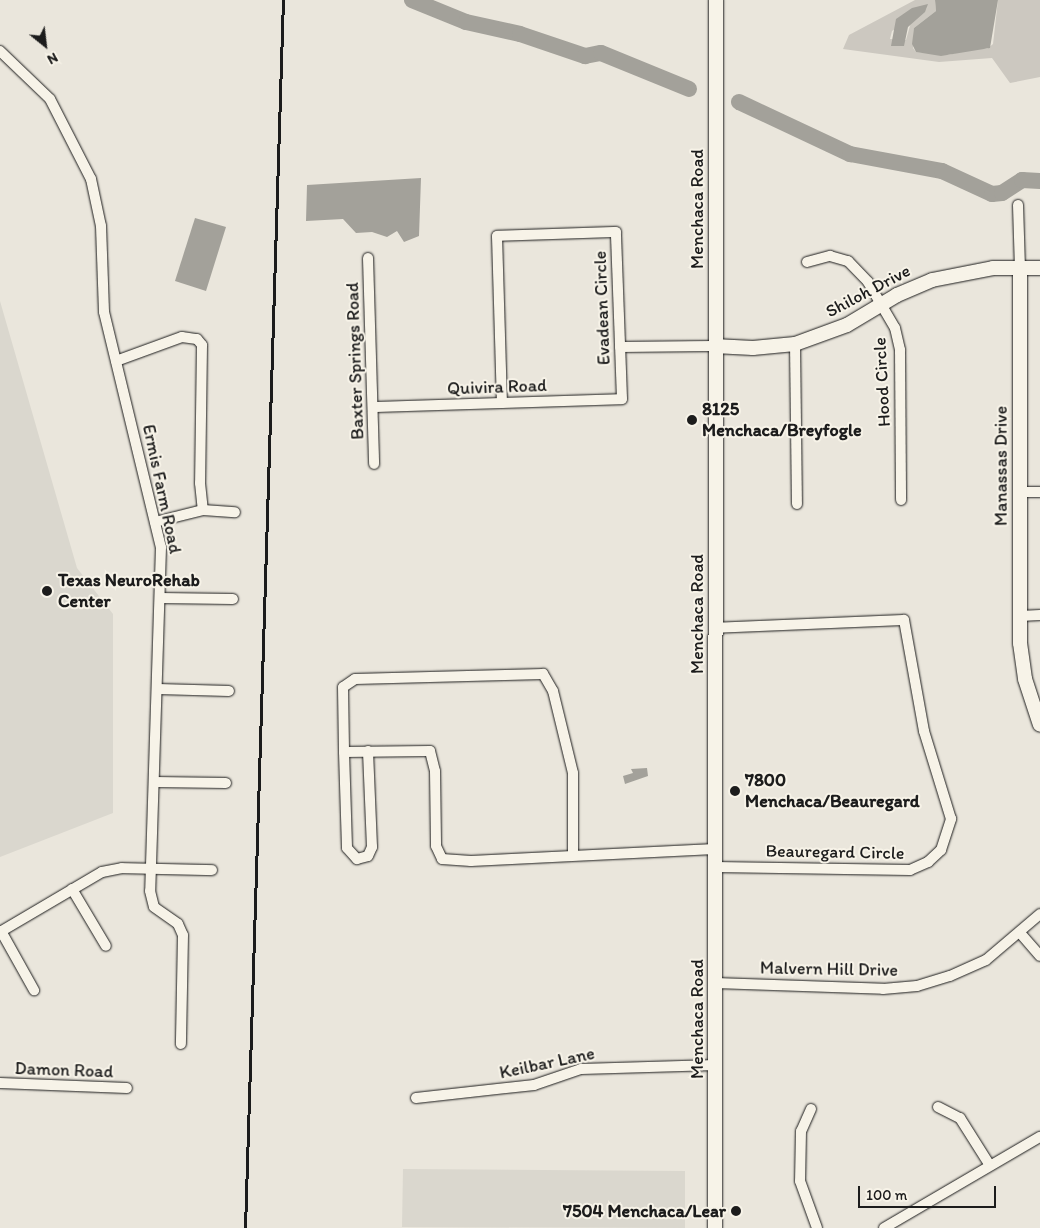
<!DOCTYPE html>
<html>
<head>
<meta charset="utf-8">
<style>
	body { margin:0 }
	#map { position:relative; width:1040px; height:1228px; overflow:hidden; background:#eae6dc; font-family:Itim,sans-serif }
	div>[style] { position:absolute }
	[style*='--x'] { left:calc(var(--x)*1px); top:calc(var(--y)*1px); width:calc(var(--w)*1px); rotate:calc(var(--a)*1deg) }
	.built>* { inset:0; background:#dad7ce }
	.green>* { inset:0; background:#ccc8c0 }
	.water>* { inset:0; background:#a3a19a }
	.river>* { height:16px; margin:-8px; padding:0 8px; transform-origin:8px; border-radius:8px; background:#a3a19a }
	.roads { filter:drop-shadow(0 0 1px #1c1c1c) drop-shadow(0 0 1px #1c1c1c) }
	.street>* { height:10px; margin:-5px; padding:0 5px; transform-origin:5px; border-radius:5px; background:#f7f3e8 }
	.secondary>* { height:14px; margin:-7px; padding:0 7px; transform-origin:7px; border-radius:7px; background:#f7f3e8 }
	.rail>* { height:2.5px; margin:-1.25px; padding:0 1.25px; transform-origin:1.25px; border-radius:1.25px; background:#1c1c1c }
	.dots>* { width:14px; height:14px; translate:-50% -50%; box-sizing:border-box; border:2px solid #f7f3e8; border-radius:50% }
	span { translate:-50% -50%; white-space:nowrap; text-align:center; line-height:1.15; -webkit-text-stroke:4px #f7f3e8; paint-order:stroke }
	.street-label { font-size:18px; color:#1c1c1c }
	.poi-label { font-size:18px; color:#1c1c1c; font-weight:700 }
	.left { translate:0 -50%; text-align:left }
	.right { translate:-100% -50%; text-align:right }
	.north { position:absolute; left:20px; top:20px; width:50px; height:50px; -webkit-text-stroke:4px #f7f3e8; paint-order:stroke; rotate:151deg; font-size:14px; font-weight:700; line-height:20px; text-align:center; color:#1c1c1c }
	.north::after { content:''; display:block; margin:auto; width:18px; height:22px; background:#1c1c1c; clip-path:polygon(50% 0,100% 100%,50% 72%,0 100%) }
	.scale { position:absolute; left:858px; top:1186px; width:138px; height:22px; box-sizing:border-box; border:2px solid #1c1c1c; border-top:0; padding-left:6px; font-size:15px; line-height:18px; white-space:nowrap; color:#1c1c1c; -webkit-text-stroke:4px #f7f3e8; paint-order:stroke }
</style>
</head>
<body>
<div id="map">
	<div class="built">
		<i style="clip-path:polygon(0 301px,77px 568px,113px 614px,113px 813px,0 857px)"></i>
		<i style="clip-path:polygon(403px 1169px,685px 1171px,685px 1228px,402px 1227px)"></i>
	</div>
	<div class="green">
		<i style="clip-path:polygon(evenodd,915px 0,935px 0,936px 11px,914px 28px,913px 48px,916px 52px,949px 55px,968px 49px,987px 49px,993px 44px,998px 0,1040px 0,1040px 77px,1010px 83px,992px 58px,939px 62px,843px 49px,849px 35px,915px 0,928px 7px,911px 22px,906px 40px,890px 39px,892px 31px,928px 7px)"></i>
	</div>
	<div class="water">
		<i style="clip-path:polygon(935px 0,998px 0,990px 48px,941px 56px,916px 52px,912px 44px,914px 28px,936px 11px)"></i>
		<i style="clip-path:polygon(928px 4px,925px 12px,908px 27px,904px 46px,891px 46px,896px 19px,912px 8px)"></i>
		<i style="clip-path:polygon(421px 178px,419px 236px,404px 242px,397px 231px,387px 237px,372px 232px,356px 233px,343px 219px,306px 221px,307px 185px)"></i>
		<i style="clip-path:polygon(195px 218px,226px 227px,206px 291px,175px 281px)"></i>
		<i style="clip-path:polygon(647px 768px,648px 776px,625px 784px,623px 776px,633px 773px,631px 769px)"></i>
	</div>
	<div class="river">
		<i style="--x:412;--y:0;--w:58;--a:22.2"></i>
		<i style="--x:466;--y:22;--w:55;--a:12.5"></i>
		<i style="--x:520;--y:34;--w:69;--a:18.7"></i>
		<i style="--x:585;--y:56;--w:16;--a:-11"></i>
		<i style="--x:601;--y:53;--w:95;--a:22.2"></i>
		<i style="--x:739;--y:102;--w:123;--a:25.1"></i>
		<i style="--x:850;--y:154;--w:94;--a:10.5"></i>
		<i style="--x:942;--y:171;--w:55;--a:24.7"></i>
		<i style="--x:992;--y:194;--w:10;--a:-6"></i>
		<i style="--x:1002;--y:193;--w:24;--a:-33"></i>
		<i style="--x:1022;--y:180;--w:18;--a:3"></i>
	</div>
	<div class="roads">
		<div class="street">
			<i style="--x:0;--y:51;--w:69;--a:43.8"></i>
			<i style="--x:50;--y:99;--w:90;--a:62.9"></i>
			<i style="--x:91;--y:179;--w:48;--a:78"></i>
			<i style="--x:101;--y:226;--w:86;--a:88"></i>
			<i style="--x:104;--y:312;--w:242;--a:76.4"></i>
			<i style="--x:161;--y:547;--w:344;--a:91.8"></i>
			<i style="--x:150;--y:891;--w:16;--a:76"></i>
			<i style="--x:154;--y:907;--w:29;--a:35"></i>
			<i style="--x:178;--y:924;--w:12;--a:66"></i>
			<i style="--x:183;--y:935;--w:109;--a:91.1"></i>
			<i style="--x:1018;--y:205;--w:63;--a:88.2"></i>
			<i style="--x:368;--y:258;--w:206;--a:88.3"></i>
			<i style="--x:807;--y:262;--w:24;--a:-15"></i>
			<i style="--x:830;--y:256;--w:19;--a:16"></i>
			<i style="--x:848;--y:261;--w:29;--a:46"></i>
			<i style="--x:868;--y:282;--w:53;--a:59.6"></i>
			<i style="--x:895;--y:328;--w:23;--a:77"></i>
			<i style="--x:900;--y:350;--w:150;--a:89.6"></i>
			<i style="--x:795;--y:344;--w:160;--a:89.3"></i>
			<i style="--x:620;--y:347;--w:94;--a:-0.6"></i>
			<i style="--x:116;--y:361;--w:70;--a:-20"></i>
			<i style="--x:182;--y:337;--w:15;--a:8"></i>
			<i style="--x:197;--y:339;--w:8;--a:50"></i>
			<i style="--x:202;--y:345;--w:138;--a:90.8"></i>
			<i style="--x:200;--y:483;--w:27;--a:84"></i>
			<i style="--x:373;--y:407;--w:249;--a:-1.8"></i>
			<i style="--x:622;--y:399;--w:167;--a:-92.1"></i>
			<i style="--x:616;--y:232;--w:119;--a:178.1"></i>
			<i style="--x:497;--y:236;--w:167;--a:88.3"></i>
			<i style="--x:1019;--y:492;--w:21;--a:0"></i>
			<i style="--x:155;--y:522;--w:49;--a:-14"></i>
			<i style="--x:203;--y:510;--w:32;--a:4"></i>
			<i style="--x:160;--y:598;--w:73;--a:0.8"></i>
			<i style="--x:1020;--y:616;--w:20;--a:-3"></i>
			<i style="--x:158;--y:689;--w:71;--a:1.6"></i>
			<i style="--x:344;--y:752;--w:96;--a:88.2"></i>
			<i style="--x:347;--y:848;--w:15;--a:48"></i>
			<i style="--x:357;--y:859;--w:11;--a:-15"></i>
			<i style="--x:368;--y:856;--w:10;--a:-66"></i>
			<i style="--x:372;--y:847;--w:96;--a:-92.4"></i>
			<i style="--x:155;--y:782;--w:71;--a:0.8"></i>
			<i style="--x:573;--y:855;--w:82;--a:-90"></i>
			<i style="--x:573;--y:773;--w:84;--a:-103.7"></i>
			<i style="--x:553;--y:691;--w:20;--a:-120"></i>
			<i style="--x:543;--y:674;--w:188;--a:178.5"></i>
			<i style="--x:355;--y:679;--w:14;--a:146"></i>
			<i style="--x:343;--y:687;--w:65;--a:89.1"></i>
			<i style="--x:344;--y:752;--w:86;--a:-0.7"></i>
			<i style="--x:430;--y:751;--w:21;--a:76"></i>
			<i style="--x:435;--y:771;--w:75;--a:89.2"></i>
			<i style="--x:436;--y:846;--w:14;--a:65"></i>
			<i style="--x:442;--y:859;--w:29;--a:4"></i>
			<i style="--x:471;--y:861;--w:244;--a:-2.8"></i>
			<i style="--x:715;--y:867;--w:195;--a:0.9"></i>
			<i style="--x:910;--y:870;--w:20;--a:-24"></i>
			<i style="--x:928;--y:862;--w:18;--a:-43"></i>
			<i style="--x:941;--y:850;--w:33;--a:-72"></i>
			<i style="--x:951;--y:819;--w:92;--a:-107.1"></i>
			<i style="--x:924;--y:731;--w:113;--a:-100.2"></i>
			<i style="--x:904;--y:620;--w:188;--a:177.6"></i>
			<i style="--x:72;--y:889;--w:66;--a:59.2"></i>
			<i style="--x:1;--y:931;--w:68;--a:60.8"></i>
			<i style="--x:0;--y:932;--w:118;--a:-30.5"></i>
			<i style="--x:102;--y:872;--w:20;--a:-11"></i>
			<i style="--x:122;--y:868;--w:90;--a:1.3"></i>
			<i style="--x:1021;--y:934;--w:29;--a:49"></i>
			<i style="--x:715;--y:983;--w:168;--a:2"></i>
			<i style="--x:883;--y:989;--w:34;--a:-5"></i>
			<i style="--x:917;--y:986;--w:34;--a:-17"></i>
			<i style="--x:950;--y:976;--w:39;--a:-24"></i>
			<i style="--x:986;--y:960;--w:71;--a:-40.4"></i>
			<i style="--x:0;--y:1083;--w:127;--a:2.3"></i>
			<i style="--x:416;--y:1098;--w:119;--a:-6.3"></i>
			<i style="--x:534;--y:1085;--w:50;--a:-18.8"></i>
			<i style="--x:581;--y:1069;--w:135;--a:-1.7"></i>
			<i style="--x:938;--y:1107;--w:25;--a:27"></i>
			<i style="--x:960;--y:1118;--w:54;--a:57.8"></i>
			<i style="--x:811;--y:1109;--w:24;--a:114"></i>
			<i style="--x:801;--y:1131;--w:50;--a:91.1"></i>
			<i style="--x:800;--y:1181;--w:50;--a:70.1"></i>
			<i style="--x:884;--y:1228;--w:181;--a:-30.3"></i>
		</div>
		<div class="secondary">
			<i style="--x:1020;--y:268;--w:375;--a:90"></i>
			<i style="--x:1020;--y:643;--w:36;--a:82"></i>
			<i style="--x:1025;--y:679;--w:48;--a:71.9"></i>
			<i style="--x:714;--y:346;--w:39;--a:3"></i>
			<i style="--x:753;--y:348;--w:42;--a:-5.4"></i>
			<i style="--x:795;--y:344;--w:55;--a:-20.1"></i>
			<i style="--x:847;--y:325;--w:58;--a:-31"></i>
			<i style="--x:897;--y:295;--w:38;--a:-23"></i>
			<i style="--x:932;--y:280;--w:62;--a:-11.1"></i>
			<i style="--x:993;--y:268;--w:47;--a:0"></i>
			<i style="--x:715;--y:1228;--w:1228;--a:-89.95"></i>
		</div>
	</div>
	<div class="rail">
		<i style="--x:245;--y:1228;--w:1229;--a:-88.23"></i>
	</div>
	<div class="dots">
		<i style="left:692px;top:420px;background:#1c1c1c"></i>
		<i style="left:47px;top:591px;background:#1c1c1c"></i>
		<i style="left:735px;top:791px;background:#1c1c1c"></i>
		<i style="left:736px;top:1211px;background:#1c1c1c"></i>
	</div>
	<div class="street-label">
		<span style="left:697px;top:209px;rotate:-90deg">Menchaca Road</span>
		<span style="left:868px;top:291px;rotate:-28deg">Shiloh Drive</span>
		<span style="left:602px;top:308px;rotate:-92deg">Evadean Circle</span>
		<span style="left:355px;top:361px;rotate:-92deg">Baxter Springs Road</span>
		<span style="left:882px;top:382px;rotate:-93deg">Hood Circle</span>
		<span style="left:497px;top:387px;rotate:-2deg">Quivira Road</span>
		<span style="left:1001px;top:466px;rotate:-90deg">Manassas Drive</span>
		<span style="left:162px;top:489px;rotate:78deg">Ermis Farm Road</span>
		<span style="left:697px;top:614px;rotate:-90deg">Menchaca Road</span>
		<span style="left:835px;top:852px;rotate:1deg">Beauregard Circle</span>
		<span style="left:829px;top:969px;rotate:1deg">Malvern Hill Drive</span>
		<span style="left:697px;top:1019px;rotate:-90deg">Menchaca Road</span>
		<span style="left:547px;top:1063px;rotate:-12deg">Keilbar Lane</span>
		<span style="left:64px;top:1070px;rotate:2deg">Damon Road</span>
	</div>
	<div class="poi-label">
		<span class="left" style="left:702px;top:420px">8125<br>Menchaca/Breyfogle</span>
		<span class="left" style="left:58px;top:591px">Texas NeuroRehab<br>Center</span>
		<span class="left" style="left:745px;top:791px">7800<br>Menchaca/Beauregard</span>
		<span class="right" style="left:726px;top:1211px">7504 Menchaca/Lear</span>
	</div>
	<div class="north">N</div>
	<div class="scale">100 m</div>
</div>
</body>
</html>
